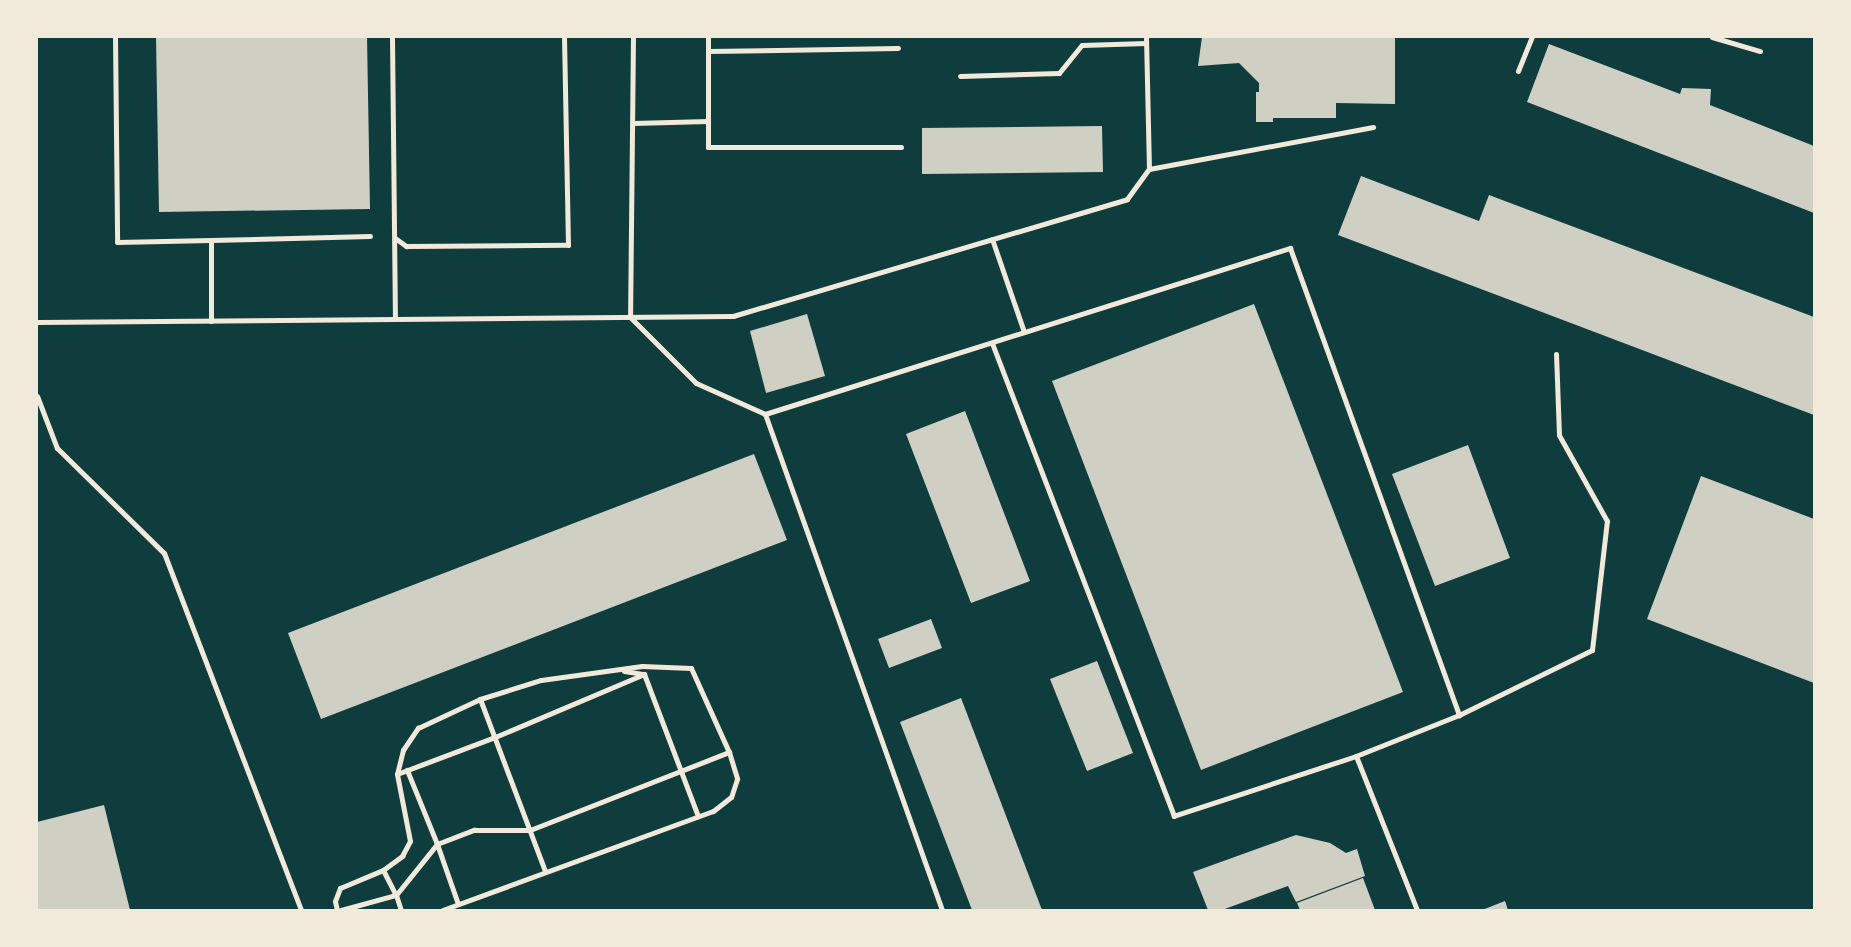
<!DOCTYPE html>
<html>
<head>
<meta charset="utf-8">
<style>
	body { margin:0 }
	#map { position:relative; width:1851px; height:947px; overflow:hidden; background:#0f3d3e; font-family:Rubik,sans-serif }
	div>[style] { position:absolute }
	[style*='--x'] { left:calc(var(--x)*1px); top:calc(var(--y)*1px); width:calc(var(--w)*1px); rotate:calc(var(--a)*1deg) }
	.building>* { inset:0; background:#cfcfc3 }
	.service>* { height:5px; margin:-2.5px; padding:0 2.5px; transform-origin:2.5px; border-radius:2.5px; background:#f1e9da }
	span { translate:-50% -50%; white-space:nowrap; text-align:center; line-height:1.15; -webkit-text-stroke:6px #f1e9da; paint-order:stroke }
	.frame { position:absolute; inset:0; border:38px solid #f1e9da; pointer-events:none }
</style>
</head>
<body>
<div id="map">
	<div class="building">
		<i style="clip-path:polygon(156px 37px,367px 37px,370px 209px,159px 212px)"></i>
		<i style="clip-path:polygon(1202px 37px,1395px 37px,1395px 104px,1336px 103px,1336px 118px,1273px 118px,1273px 122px,1256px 122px,1256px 92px,1259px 92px,1259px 83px,1239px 63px,1198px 66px)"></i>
		<i style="clip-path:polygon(1549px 44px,1680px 94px,1682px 88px,1711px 89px,1710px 105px,1814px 146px,1814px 213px,1527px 102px)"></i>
		<i style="clip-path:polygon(1102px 126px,1103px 172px,922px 174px,922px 128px)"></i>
		<i style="clip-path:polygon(1361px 176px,1479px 221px,1489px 195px,1814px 317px,1814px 415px,1338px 235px)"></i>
		<i style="clip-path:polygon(1254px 304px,1403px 692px,1201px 770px,1052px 381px)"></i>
		<i style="clip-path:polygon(807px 314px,825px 376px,766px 393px,750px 331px)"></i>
		<i style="clip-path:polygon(965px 411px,1030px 581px,971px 603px,906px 434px)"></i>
		<i style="clip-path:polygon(1468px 445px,1510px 558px,1435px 586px,1392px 474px)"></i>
		<i style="clip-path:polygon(754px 454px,787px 540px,321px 719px,288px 633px)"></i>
		<i style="clip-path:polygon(1701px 476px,1814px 519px,1814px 683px,1647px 619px)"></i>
		<i style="clip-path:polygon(931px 619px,942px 648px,889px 668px,878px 639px)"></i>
		<i style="clip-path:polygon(1097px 661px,1133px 753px,1087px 771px,1050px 679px)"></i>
		<i style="clip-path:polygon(961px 698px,1042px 910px,972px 910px,900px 722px)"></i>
		<i style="clip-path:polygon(104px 805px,130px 910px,37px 910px,37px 822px)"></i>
		<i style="clip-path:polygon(1296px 835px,1330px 843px,1346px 853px,1357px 849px,1365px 876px,1296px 902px,1288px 886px,1222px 910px,1208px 910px,1193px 872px)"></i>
		<i style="clip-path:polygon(1363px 878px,1375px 910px,1300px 910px,1297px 903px)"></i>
		<i style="clip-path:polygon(1505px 901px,1508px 910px,1482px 910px)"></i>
	</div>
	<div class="service">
		<i style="--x:115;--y:37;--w:205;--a:89.4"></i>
		<i style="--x:117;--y:242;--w:94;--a:-1.2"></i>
		<i style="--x:392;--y:37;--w:282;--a:89.4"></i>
		<i style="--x:633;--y:37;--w:280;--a:90.6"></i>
		<i style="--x:630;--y:317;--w:93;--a:45"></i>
		<i style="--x:696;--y:383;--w:76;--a:24.2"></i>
		<i style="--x:765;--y:414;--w:551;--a:-17.55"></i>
		<i style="--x:1290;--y:248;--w:497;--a:70.1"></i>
		<i style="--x:1459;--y:715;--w:111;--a:158.3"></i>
		<i style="--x:1356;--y:756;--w:192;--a:161.8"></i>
		<i style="--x:1174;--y:816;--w:507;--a:-111.05"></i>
		<i style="--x:708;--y:37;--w:110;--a:90"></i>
		<i style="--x:708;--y:147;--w:193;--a:0"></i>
		<i style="--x:1146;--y:37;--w:132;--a:88.7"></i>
		<i style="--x:1712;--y:37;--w:50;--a:16.3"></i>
		<i style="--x:708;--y:51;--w:190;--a:-0.9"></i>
		<i style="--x:1518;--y:71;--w:37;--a:-68"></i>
		<i style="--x:960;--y:76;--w:99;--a:-1.7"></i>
		<i style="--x:1059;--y:73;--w:36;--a:-51"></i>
		<i style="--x:1082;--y:45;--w:64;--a:-1.8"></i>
		<i style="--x:633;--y:123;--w:75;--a:-1.5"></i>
		<i style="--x:395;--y:238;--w:14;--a:36"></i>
		<i style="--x:406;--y:246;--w:162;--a:-0.4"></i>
		<i style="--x:568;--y:245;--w:208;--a:-91.1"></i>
		<i style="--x:992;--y:239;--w:98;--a:71"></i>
		<i style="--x:211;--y:321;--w:81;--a:-90"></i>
		<i style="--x:211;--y:240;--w:159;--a:-1.4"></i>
		<i style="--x:37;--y:322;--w:696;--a:-0.49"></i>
		<i style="--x:733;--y:316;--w:411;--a:-16.5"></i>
		<i style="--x:1127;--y:199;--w:37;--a:-54"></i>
		<i style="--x:1149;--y:169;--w:228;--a:-10.6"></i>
		<i style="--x:37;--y:396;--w:56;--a:69"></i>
		<i style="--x:57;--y:448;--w:150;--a:44.5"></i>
		<i style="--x:164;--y:553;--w:382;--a:69"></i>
		<i style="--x:765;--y:414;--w:527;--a:70.36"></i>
		<i style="--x:624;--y:671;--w:20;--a:9"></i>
		<i style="--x:644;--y:674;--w:152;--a:69.2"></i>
		<i style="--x:480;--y:699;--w:184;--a:69.3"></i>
		<i style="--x:1459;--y:715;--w:148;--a:-26"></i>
		<i style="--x:1592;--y:650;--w:130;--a:-83.4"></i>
		<i style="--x:1607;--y:521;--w:98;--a:-119.2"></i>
		<i style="--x:1559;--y:435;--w:81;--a:-92.1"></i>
		<i style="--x:1356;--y:756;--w:166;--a:68.4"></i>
		<i style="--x:397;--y:774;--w:105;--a:-20.7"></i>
		<i style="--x:495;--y:737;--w:162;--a:-22.9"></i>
		<i style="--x:383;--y:870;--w:28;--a:63"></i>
		<i style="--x:396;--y:895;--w:65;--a:-51.2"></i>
		<i style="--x:437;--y:844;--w:80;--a:-112.1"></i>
		<i style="--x:458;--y:904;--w:64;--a:-109.3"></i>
		<i style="--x:437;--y:844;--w:40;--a:-21"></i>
		<i style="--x:474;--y:830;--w:56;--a:0"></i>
		<i style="--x:530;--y:830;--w:214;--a:-21.4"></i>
		<i style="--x:337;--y:910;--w:9;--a:-103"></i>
		<i style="--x:335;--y:901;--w:14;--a:-69"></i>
		<i style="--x:340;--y:888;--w:47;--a:-22.7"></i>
		<i style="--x:383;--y:870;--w:24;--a:-36"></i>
		<i style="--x:402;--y:856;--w:17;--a:-62"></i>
		<i style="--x:410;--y:841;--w:68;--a:-101"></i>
		<i style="--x:397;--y:774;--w:25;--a:-76"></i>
		<i style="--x:403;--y:750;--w:27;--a:-56"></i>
		<i style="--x:418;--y:728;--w:68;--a:-25.1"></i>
		<i style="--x:480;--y:699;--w:64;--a:-17.3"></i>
		<i style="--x:541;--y:680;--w:102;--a:-7.9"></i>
		<i style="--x:642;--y:666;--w:49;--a:2.3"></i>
		<i style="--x:691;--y:668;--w:92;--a:65.7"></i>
		<i style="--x:729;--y:752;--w:28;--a:73"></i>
		<i style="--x:737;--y:779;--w:19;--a:108"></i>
		<i style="--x:731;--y:797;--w:23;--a:142"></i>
		<i style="--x:713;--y:811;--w:288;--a:159.9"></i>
		<i style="--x:341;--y:910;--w:57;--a:-15.3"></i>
		<i style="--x:396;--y:895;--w:16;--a:72"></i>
	</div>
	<div class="frame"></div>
</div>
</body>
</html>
